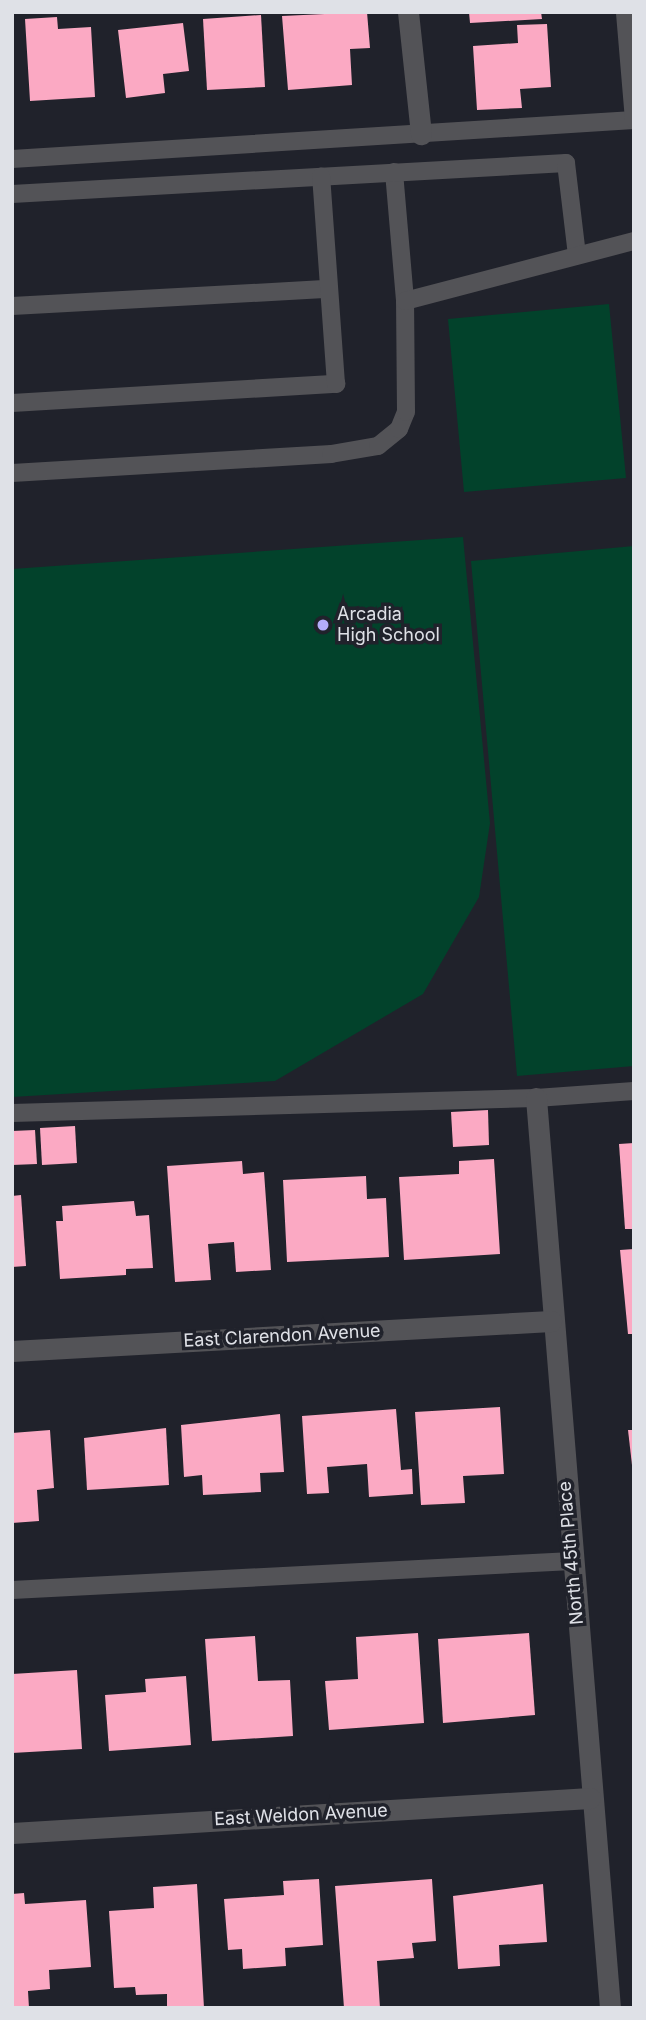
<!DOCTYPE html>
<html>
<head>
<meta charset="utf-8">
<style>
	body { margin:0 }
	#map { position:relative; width:646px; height:2020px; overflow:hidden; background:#20222b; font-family:Inter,sans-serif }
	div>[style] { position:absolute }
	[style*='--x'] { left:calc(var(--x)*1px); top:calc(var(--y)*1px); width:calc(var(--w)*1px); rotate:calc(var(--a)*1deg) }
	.green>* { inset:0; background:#02422b }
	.building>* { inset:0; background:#fba9c3 }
	.lane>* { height:18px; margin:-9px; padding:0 9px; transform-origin:9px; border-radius:9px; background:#535357 }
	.street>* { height:21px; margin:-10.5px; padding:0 10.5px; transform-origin:10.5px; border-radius:10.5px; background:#535357 }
	.dots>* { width:19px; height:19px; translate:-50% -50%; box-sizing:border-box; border:4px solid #20222b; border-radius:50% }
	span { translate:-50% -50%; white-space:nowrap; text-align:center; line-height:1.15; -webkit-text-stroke:7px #20222b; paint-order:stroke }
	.poi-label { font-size:18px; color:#dfe1e7 }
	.left { translate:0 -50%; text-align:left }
	.street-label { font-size:18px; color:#dfe1e7 }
	.frame { position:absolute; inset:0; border:14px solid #dfe1e7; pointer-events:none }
</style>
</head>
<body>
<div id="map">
	<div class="green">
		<i style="clip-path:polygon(609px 304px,626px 478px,464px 492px,448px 319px)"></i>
		<i style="clip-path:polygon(463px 537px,490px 823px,479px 897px,423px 994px,275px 1081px,12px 1097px,12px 569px)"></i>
		<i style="clip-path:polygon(634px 546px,634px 1066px,517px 1076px,471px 561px)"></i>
	</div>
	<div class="building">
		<i style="clip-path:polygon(367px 12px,370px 48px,350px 49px,352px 85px,288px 90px,282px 16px)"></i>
		<i style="clip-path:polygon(469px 12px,541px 12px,542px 19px,470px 23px)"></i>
		<i style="clip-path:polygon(261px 15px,265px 87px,207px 90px,203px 19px)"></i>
		<i style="clip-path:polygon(57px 17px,58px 29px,91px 27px,95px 97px,30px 101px,25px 19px)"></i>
		<i style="clip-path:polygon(183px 23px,189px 71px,163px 74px,165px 93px,126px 98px,118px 30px)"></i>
		<i style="clip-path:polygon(547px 24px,551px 87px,520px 89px,522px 108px,477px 110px,473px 46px,518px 43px,517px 25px)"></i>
		<i style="clip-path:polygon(488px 1110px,489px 1145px,453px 1147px,451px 1112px)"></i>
		<i style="clip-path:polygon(75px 1126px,77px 1163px,42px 1165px,40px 1128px)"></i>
		<i style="clip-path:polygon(35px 1130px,37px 1164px,12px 1165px,12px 1131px)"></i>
		<i style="clip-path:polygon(634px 1143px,634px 1229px,625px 1229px,619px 1144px)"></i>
		<i style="clip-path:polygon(494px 1159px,500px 1254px,404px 1260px,399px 1177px,459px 1174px,459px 1161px)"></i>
		<i style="clip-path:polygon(242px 1161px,243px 1174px,264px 1172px,271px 1270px,236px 1272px,234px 1242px,208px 1244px,211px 1280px,175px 1282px,167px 1166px)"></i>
		<i style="clip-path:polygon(366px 1176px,367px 1199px,386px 1198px,389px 1257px,287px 1262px,283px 1180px)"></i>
		<i style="clip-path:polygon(21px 1195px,26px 1266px,12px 1267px,12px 1196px)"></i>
		<i style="clip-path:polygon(134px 1201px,136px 1216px,149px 1215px,153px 1268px,126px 1269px,126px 1275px,60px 1279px,56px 1221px,63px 1221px,62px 1206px)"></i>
		<i style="clip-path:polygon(634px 1249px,634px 1334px,628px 1334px,620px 1250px)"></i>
		<i style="clip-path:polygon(500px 1407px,504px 1474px,463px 1476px,465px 1503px,421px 1505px,415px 1412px)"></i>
		<i style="clip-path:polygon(396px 1409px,401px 1470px,412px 1469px,413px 1494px,369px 1497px,367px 1464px,327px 1467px,329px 1493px,307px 1494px,302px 1416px)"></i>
		<i style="clip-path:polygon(280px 1414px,284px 1472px,260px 1473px,261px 1492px,203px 1495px,202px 1475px,184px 1477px,181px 1425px)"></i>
		<i style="clip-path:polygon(166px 1428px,169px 1485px,87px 1490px,84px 1438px)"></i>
		<i style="clip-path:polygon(50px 1430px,54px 1488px,37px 1490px,39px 1521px,12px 1523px,12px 1433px)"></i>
		<i style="clip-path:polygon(628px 1430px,634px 1430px,634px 1465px,632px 1465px)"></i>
		<i style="clip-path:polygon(418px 1633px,424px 1723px,329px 1730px,325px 1681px,358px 1679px,356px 1637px)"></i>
		<i style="clip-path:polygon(529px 1633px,535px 1715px,443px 1723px,438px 1639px)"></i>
		<i style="clip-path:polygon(255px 1636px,258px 1681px,290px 1680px,293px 1736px,212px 1741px,205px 1639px)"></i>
		<i style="clip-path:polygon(77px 1670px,82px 1749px,12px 1753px,12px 1674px)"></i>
		<i style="clip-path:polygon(186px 1676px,191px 1745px,109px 1751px,105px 1695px,146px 1692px,145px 1679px)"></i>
		<i style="clip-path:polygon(319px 1879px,323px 1945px,285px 1948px,286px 1966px,243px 1969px,242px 1949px,228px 1950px,224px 1899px,284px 1895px,283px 1881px)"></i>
		<i style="clip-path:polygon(432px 1879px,436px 1941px,412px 1943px,414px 1958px,377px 1961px,380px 2008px,344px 2008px,335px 1886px)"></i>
		<i style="clip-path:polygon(197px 1884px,204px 2008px,167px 2008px,167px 1994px,136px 1995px,135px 1987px,114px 1988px,109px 1911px,154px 1908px,153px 1887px)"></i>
		<i style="clip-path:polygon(543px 1884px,547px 1942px,499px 1945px,500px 1966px,458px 1969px,453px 1896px)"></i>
		<i style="clip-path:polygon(24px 1893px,25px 1904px,86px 1900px,91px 1967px,49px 1970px,50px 1989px,28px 1991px,29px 2008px,12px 2008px,12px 1894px)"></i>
	</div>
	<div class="lane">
		<i style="--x:12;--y:159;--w:623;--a:-3.59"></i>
		<i style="--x:634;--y:120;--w:108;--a:-94.8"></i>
		<i style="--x:394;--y:172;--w:129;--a:85.1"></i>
		<i style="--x:12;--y:194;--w:555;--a:-3.2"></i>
		<i style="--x:566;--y:163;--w:93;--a:83.2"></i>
		<i style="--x:12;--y:306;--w:317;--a:-3.1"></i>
		<i style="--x:12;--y:403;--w:325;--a:-3.4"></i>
		<i style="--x:336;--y:384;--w:208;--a:-94.1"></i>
		<i style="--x:12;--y:473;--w:320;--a:-3.4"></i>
		<i style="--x:331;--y:454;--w:48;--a:-9.7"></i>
		<i style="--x:378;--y:446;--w:27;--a:-39"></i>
		<i style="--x:399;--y:429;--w:18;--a:-68"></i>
		<i style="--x:406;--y:412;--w:111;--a:-90.5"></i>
		<i style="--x:405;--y:301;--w:237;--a:-14.7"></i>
		<i style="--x:12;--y:1113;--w:524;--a:-1.64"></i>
		<i style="--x:536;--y:1098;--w:98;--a:-4.1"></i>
		<i style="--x:12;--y:1590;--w:561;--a:-2.96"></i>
	</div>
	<div class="street">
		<i style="--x:408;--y:12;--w:123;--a:83.9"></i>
		<i style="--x:536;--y:1098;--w:913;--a:85.35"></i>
		<i style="--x:12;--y:1351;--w:540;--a:-3.19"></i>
		<i style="--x:12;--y:1833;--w:579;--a:-3.47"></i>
	</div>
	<div class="dots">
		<i style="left:323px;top:625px;background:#b4acf9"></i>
	</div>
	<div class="poi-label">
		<span class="left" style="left:337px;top:625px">Arcadia<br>High School</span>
	</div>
	<div class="street-label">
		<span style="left:282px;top:1336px;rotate:-3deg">East Clarendon Avenue</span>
		<span style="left:571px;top:1553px;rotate:-95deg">North 45th Place</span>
		<span style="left:301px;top:1815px;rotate:-3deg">East Weldon Avenue</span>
	</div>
	<div class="frame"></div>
</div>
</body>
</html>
